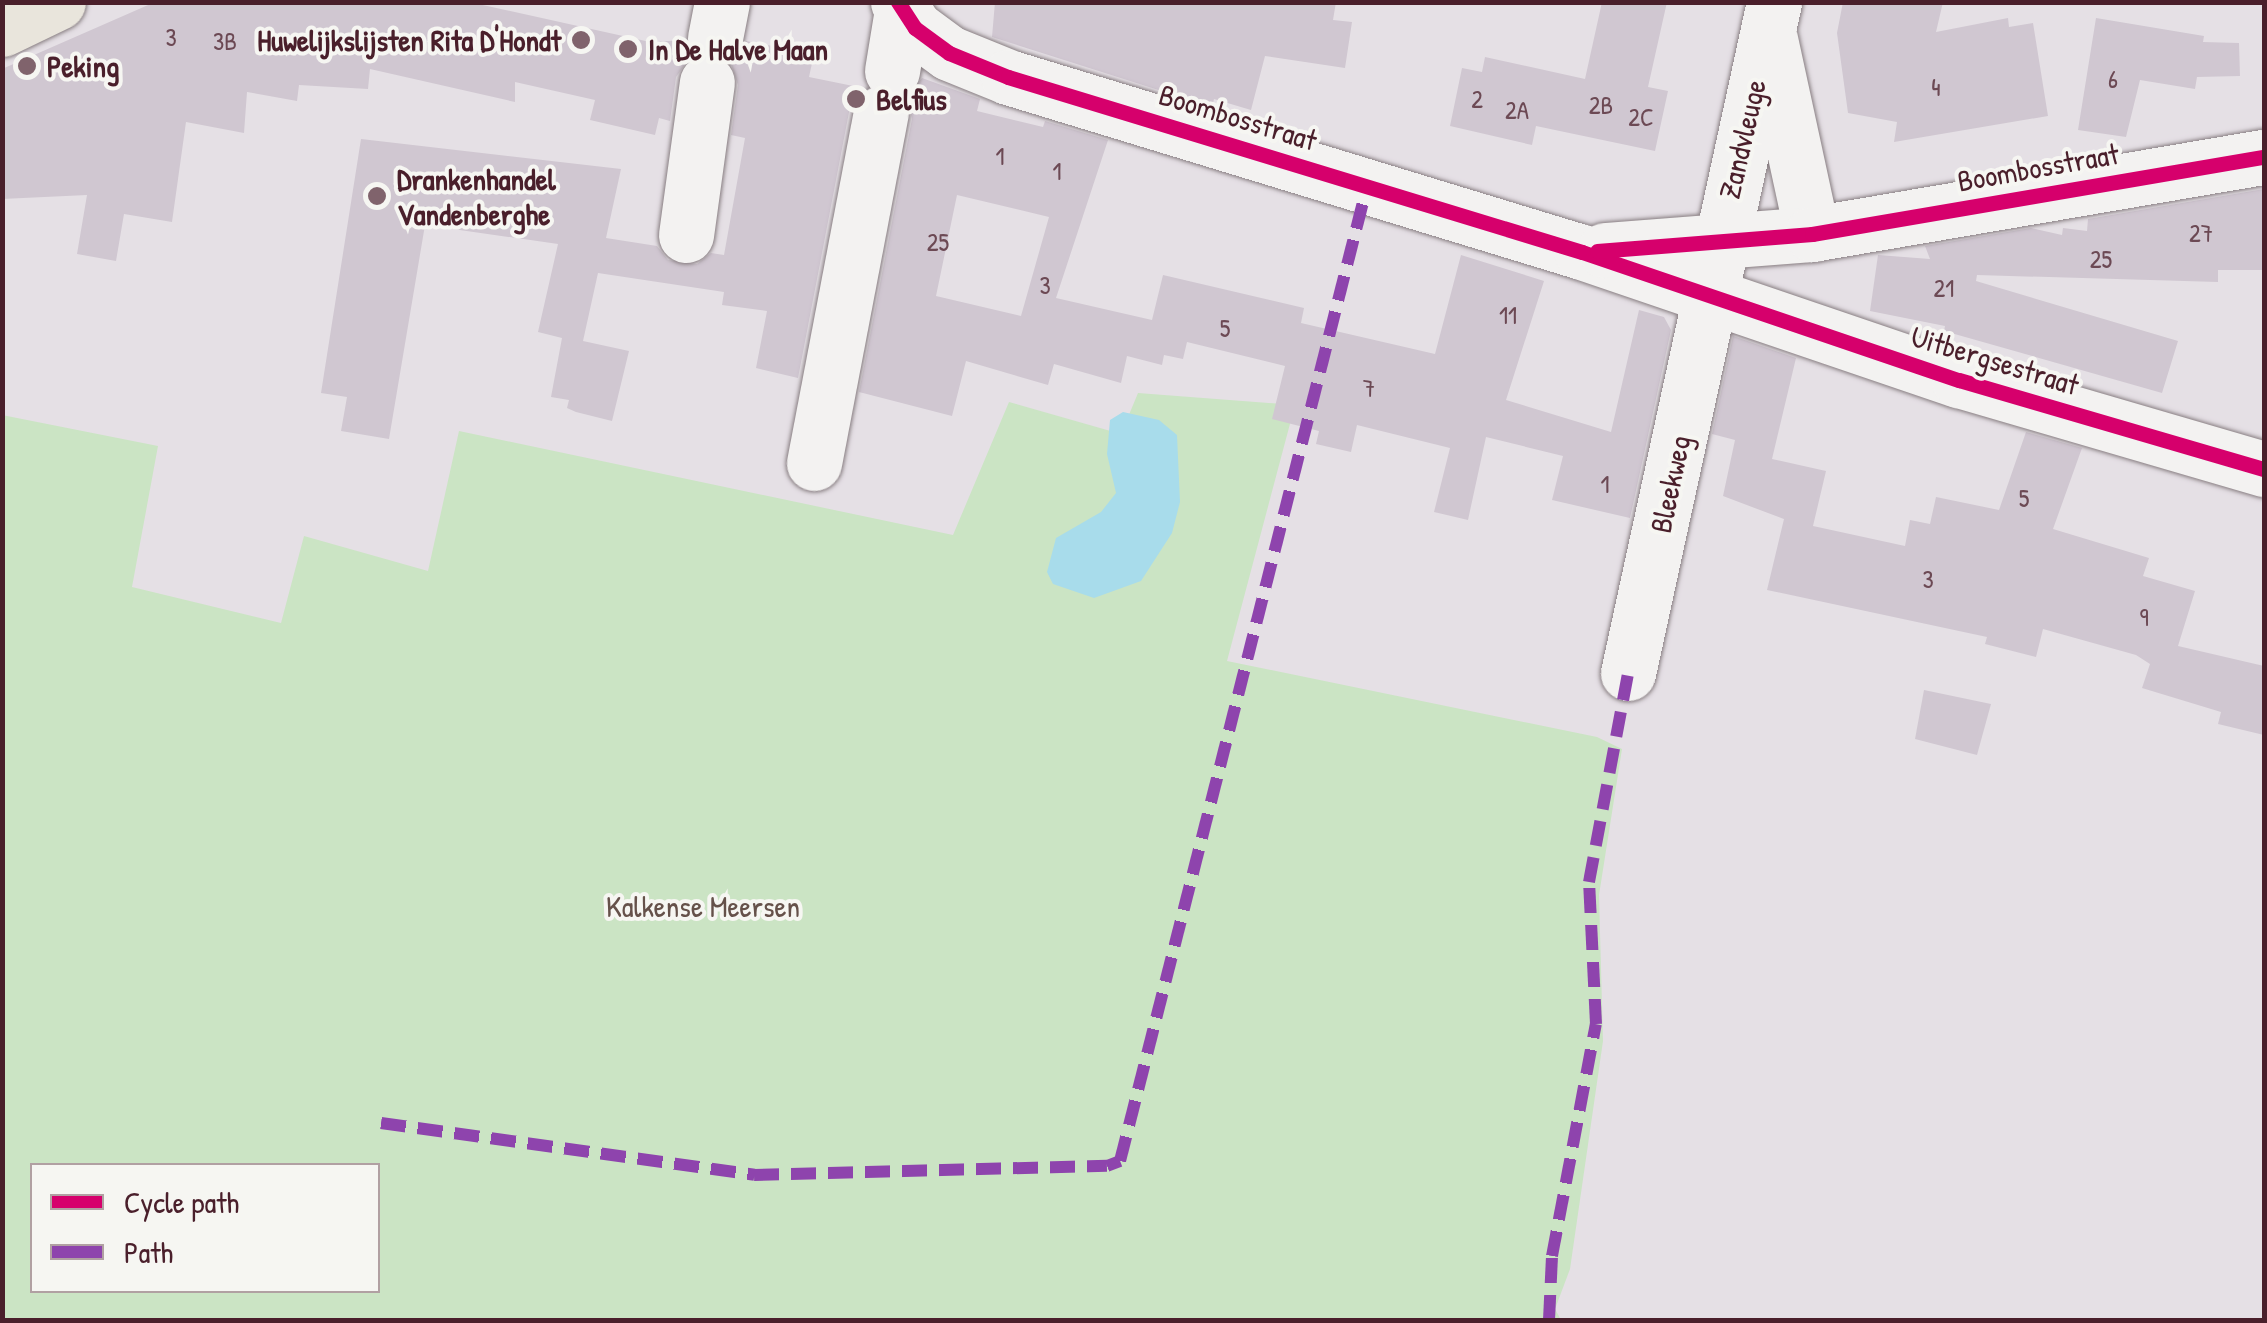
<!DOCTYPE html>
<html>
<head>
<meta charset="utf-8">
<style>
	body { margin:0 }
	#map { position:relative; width:2267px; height:1323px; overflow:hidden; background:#e5e0e5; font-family:"Patrick Hand",sans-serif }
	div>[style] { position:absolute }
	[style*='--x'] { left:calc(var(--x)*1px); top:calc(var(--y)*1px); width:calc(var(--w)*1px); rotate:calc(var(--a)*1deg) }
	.green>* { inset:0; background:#cbe4c4 }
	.water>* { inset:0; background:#a8dceb }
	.building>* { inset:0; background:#d0c7d1 }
	.roads { filter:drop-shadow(0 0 2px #887e82) drop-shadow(0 0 2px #887e82) }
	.minor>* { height:55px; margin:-27.5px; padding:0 27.5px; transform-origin:27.5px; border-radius:27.5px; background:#f3f2f1 }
	.major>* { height:55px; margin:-27.5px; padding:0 27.5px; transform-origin:27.5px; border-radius:27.5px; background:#e9e5dc }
	.quiet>* { height:12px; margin-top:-6px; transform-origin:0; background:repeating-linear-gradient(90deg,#8e44ad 0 25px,transparent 0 37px) }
	.cycleway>* { height:15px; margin:-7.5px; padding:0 7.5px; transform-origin:7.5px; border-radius:7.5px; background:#d6006c }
	.dots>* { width:28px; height:28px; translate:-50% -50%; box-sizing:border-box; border:5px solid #f6f6f2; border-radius:50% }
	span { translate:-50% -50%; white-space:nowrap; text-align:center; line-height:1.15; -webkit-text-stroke:8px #f6f6f2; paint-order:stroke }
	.number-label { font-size:25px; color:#6c4954 }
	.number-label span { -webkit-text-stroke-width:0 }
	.poi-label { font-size:30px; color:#4a1f2b; font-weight:700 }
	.right { translate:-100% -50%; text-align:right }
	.left { translate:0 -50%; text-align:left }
	.street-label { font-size:30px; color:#4a1f2b }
	.park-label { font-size:30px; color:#65514a }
	.frame { position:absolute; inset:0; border:5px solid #4a1f2b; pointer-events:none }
	.legend { position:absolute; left:30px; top:1163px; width:350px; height:130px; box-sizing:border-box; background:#f6f6f2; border:2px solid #b1a0a2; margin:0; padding:12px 18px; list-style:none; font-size:30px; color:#4a1f2b }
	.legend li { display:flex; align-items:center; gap:20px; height:50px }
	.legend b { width:50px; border:2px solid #b1a0a2 }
</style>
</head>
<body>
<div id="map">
	<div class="green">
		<i style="clip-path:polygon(evenodd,1138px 393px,1295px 405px,1227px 661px,1597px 737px,1622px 749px,1599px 895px,1603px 1041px,1570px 1269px,1555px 1309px,1561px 1320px,3px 1320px,2px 415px,158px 446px,132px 587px,281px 623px,304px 536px,428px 571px,459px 431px,953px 535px,1009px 402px,1121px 434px,1138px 393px,32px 1166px,378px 1166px,378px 1290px,32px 1290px,32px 1166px)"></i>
	</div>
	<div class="water">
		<i style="clip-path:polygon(1123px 412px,1159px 420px,1177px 435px,1180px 502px,1172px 533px,1141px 581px,1094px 598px,1053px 584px,1047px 572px,1056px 538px,1101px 512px,1116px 493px,1107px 454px,1110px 420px)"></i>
	</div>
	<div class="building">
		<i style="clip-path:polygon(155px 2px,469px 2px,650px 42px,685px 40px,691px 56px,676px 77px,670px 121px,659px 118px,655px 135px,590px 120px,595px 100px,515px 82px,515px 102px,370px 69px,368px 89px,299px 85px,297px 101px,247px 92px,244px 133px,186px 122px,172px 222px,124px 214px,116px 261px,77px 254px,87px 195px,2px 199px,2px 69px)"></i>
		<i style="clip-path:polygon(995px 2px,1336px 2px,1333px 20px,1352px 22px,1345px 68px,1265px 56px,1251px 110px,1214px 99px,1212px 107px,992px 37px)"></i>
		<i style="clip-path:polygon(1602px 2px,1667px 2px,1648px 87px,1668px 91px,1655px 151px,1536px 126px,1532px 145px,1450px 126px,1462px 68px,1482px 72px,1485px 57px,1585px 79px)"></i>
		<i style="clip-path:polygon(1843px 2px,1943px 2px,1936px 32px,2008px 18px,2009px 27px,2033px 23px,2048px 116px,1894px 142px,1897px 122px,1848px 113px,1837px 33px)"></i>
		<i style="clip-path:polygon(2096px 18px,2204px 36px,2203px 42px,2239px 43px,2240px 76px,2197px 77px,2195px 89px,2140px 80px,2126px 137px,2078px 130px)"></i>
		<i style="clip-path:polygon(746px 41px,814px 54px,809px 77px,863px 88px,850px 107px,798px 378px,756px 368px,767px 311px,722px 305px,724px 292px,598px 273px,583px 341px,629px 351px,612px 421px,576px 412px,567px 408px,569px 400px,551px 397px,562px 338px,538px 332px,558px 244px,425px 225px,389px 439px,341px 431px,347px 397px,321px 393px,361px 139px,621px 169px,606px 238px,657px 246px,668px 260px,697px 264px,711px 253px,724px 255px,745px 138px,731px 135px,738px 85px,731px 64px)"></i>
		<i style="clip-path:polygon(evenodd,922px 78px,980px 99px,977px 111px,1043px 127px,1045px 121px,1108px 140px,1056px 298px,1152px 320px,1163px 275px,1304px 308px,1301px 323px,1435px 354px,1461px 255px,1544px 281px,1506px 400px,1611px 432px,1639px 310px,1664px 317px,1671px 330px,1630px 518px,1552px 500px,1563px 456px,1486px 437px,1468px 520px,1434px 512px,1450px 448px,1357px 425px,1351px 452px,1316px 444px,1319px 431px,1272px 419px,1285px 366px,1187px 342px,1183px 359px,1164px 355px,1162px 365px,1127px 356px,1121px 383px,1054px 364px,1048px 385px,966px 361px,952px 416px,859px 392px,912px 119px,907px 97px,922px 78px,957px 195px,1049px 217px,1021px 316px,936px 296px,957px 195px)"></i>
		<i style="clip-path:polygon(2264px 189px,2264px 270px,2218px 270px,2218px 282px,1977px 275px,1976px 281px,2178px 341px,2162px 393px,1944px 331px,1945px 326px,1870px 311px,1878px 255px,1930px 259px,1925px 246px,2031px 228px,2062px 235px,2063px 228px,2087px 231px,2088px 219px)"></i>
		<i style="clip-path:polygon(1733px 336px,1796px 358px,1772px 459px,1826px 471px,1813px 526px,1905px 546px,1910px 520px,1930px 524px,1936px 497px,1999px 510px,2026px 432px,2082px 448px,2053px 529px,2149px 558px,2143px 576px,2195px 591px,2178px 646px,2264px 666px,2264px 735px,2218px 724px,2221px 712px,2142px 688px,2150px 664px,2136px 655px,2043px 629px,2036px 657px,1985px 644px,1987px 637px,1767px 590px,1784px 519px,1789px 521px,1723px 496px,1735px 440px,1712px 434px)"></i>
		<i style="clip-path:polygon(1924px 690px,1991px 704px,1977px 755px,1915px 739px)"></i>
	</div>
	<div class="roads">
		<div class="minor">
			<i style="--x:898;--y:2;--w:31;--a:57"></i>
			<i style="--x:915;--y:28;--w:42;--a:36.3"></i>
			<i style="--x:949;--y:53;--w:64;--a:22.1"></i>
			<i style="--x:1008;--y:77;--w:600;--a:16.96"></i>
			<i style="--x:1582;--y:252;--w:398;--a:18.8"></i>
			<i style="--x:1959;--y:380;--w:318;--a:16.3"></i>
			<i style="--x:715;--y:38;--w:37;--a:-79"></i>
			<i style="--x:1770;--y:39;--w:199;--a:77.8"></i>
			<i style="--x:892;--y:71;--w:62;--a:-80.7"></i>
			<i style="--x:686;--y:235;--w:154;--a:-82.2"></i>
			<i style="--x:1605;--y:250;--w:208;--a:-4.4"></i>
			<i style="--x:1812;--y:234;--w:459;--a:-9.7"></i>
			<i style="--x:814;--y:463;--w:356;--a:-79.2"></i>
			<i style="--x:1628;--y:673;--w:687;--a:-77.72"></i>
		</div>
		<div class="major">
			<i style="--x:2;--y:29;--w:62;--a:-25.7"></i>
		</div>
	</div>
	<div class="quiet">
		<i style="--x:381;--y:1123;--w:377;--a:7.9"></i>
		<i style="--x:754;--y:1175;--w:353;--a:-1.5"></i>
		<i style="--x:1107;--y:1166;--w:14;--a:-21"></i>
		<i style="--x:1120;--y:1161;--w:1006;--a:-75.78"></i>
		<i style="--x:1549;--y:1320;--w:64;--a:-87.3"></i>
		<i style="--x:1552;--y:1256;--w:236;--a:-79.3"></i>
		<i style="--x:1596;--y:1024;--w:142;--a:-92.8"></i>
		<i style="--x:1589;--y:882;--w:213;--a:-79.4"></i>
	</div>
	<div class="cycleway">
		<i style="--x:898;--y:2;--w:31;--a:57"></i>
		<i style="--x:915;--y:28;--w:42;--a:36.3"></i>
		<i style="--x:949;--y:53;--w:64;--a:22.1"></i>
		<i style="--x:1008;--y:77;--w:600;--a:16.96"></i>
		<i style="--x:1582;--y:252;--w:398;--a:18.8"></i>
		<i style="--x:1959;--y:380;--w:318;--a:16.3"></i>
		<i style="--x:1597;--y:251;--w:216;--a:-4.5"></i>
		<i style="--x:1812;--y:234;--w:459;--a:-9.7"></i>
	</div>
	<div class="dots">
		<i style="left:581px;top:40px;background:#80636c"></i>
		<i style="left:628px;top:49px;background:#80636c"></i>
		<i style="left:27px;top:66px;background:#80636c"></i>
		<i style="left:856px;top:99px;background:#80636c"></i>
		<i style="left:377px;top:196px;background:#80636c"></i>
	</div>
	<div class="number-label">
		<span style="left:171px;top:37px">3</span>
		<span style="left:225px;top:41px">3B</span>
		<span style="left:2113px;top:79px">6</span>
		<span style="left:1936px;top:87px">4</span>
		<span style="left:1477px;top:99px">2</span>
		<span style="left:1601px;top:105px">2B</span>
		<span style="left:1517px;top:110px">2A</span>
		<span style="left:1641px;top:117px">2C</span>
		<span style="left:1000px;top:156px">1</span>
		<span style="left:1057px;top:171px">1</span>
		<span style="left:2201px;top:233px">27</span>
		<span style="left:938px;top:242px">25</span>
		<span style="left:2101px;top:259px">25</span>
		<span style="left:1045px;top:285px">3</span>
		<span style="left:1944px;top:288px">21</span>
		<span style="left:1508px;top:315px">11</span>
		<span style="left:1225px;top:328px">5</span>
		<span style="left:1369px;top:388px">7</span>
		<span style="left:1605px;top:484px">1</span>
		<span style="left:2024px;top:498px">5</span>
		<span style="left:1928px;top:579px">3</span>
		<span style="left:2144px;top:617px">9</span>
	</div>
	<div class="poi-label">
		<span class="right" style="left:561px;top:40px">Huwelijkslijsten Rita D'Hondt</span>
		<span class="left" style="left:648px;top:49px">In De Halve Maan</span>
		<span class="left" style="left:47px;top:66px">Peking</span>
		<span class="left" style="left:876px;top:99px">Belfius</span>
		<span class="left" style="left:397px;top:196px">Drankenhandel<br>Vandenberghe</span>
	</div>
	<div class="street-label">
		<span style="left:1238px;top:117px;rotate:17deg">Boombosstraat</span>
		<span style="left:1742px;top:139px;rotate:-77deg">Zandvleuge</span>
		<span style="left:2038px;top:167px;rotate:-10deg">Boombosstraat</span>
		<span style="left:1995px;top:360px;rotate:17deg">Uitbergsestraat</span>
		<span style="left:1670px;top:484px;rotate:-78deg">Bleekweg</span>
	</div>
	<div class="park-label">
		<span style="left:703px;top:906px">Kalkense Meersen</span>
	</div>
	<div class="frame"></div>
	<ul class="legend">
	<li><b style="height:12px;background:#d6006c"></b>Cycle path</li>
	<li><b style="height:12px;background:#8e44ad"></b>Path</li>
	</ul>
</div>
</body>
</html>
